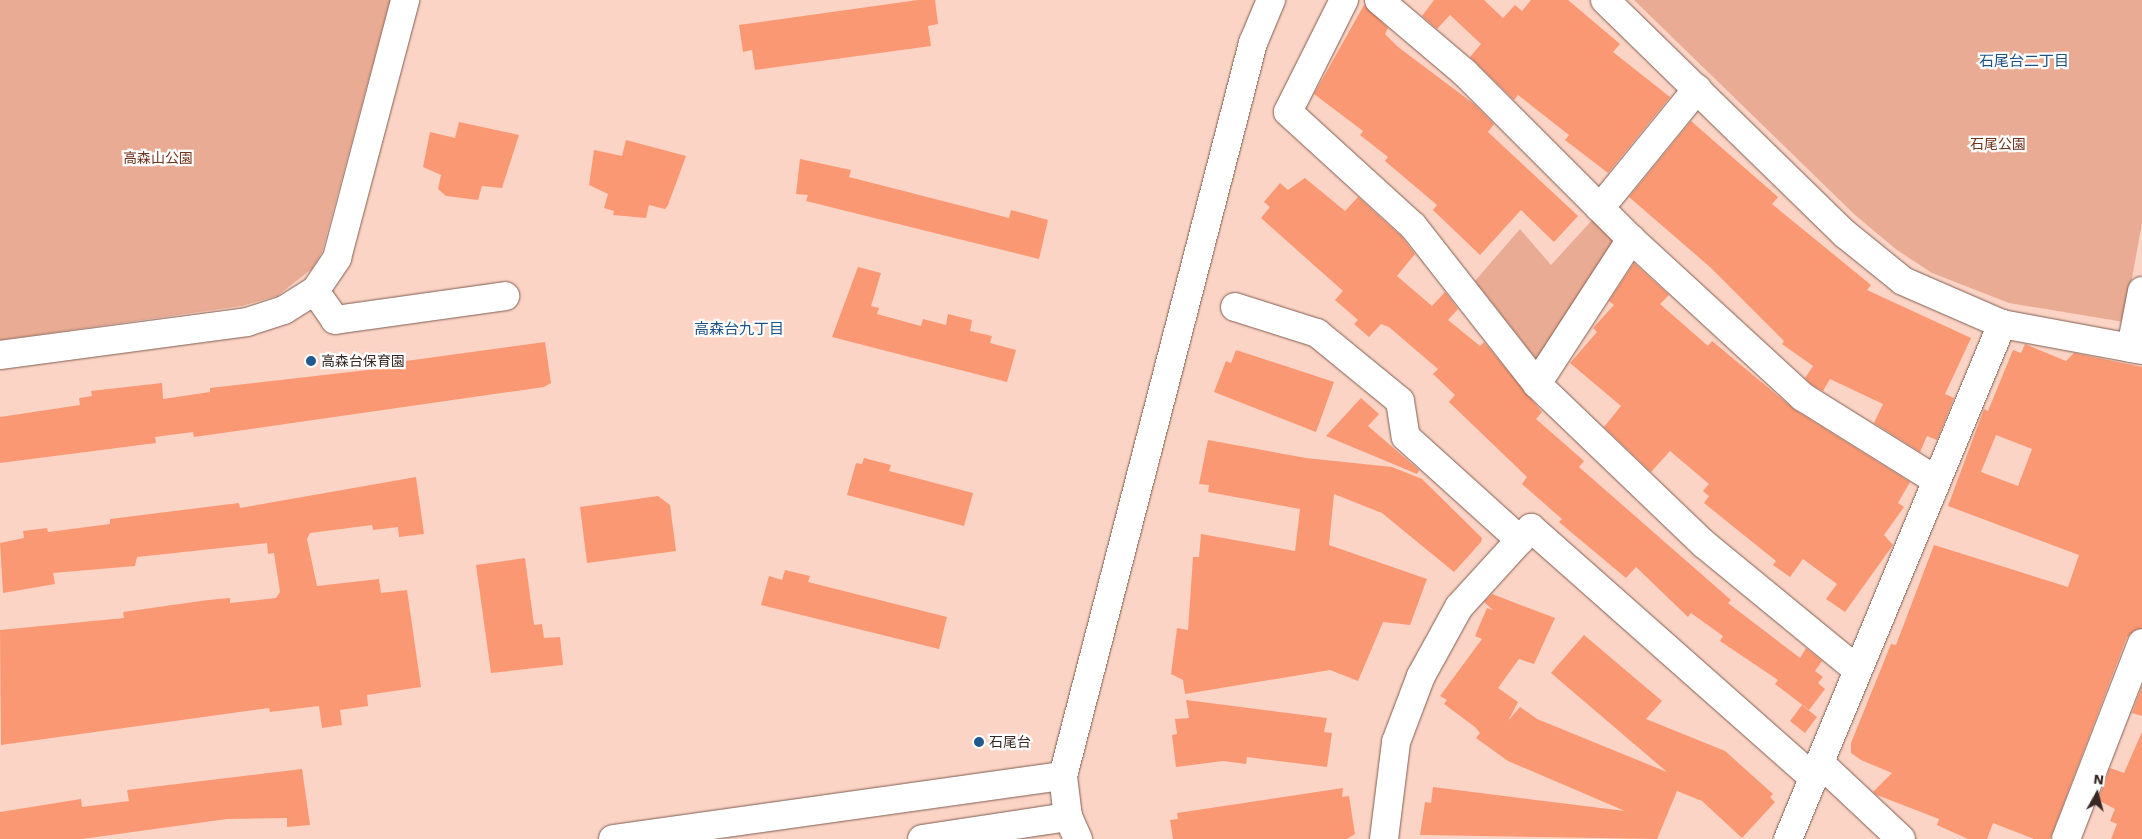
<!DOCTYPE html>
<html>
<head>
<meta charset="utf-8">
<style>
	body { margin:0 }
	#map { position:relative; width:2142px; height:839px; overflow:hidden; background:#fcd4c6; font-family:"Work Sans","Noto Sans JP",sans-serif }
	div>[style] { position:absolute }
	[style*='--x'] { left:calc(var(--x)*1px); top:calc(var(--y)*1px); width:calc(var(--w)*1px); rotate:calc(var(--a)*1deg) }
	.green>* { inset:0; background:#eaab94 }
	.building>* { inset:0; background:#fb9874 }
	.roads { filter:drop-shadow(0 0 1px #7f5d50) drop-shadow(0 0 1px #7f5d50) }
	.minor>* { height:28px; margin:-14px; padding:0 14px; transform-origin:14px; border-radius:14px; background:#fff }
	.tertiary>* { height:28px; margin:-14px; padding:0 14px; transform-origin:14px; border-radius:14px; background:#fff }
	.dots>* { width:14px; height:14px; translate:-50% -50%; box-sizing:border-box; border:2px solid #fff; border-radius:50% }
	span { translate:-50% -50%; white-space:nowrap; text-align:center; line-height:1.15; -webkit-text-stroke:4.5px #fff; paint-order:stroke }
	.park-label { font-size:14px; color:#70321a }
	.poi-label { font-size:14px; color:#372823 }
	.left { translate:0 -50%; text-align:left }
	.neighbourhood-label { font-size:15px; color:#1e5284 }
	.north { position:absolute; left:2072px; top:769px; width:50px; height:50px; -webkit-text-stroke:4px #fff; paint-order:stroke; rotate:7deg; font-size:14px; font-weight:700; line-height:20px; text-align:center; color:#372823 }
	.north::after { content:''; display:block; margin:auto; width:18px; height:22px; background:#372823; clip-path:polygon(50% 0,100% 100%,50% 72%,0 100%) }
</style>
</head>
<body>
<div id="map">
	<div class="green">
		<i style="clip-path:polygon(0 0,390px 0,322px 252px,313px 268px,277px 296px,242px 306px,0 340px)"></i>
		<i style="clip-path:polygon(1634px 0,2142px 0,2142px 223px,2124px 322px,2009px 303px,1932px 273px,1897px 250px,1855px 215px)"></i>
		<i style="clip-path:polygon(1594px 218px,1619px 243px,1540px 364px,1475px 281px,1520px 229px,1551px 265px)"></i>
	</div>
	<div class="building">
		<i style="clip-path:polygon(918px 0,935px 0,938px 24px,928px 26px,931px 46px,755px 70px,752px 50px,743px 52px,739px 25px)"></i>
		<i style="clip-path:polygon(1434px 0,1484px 0,1503px 18px,1515px 5px,1522px 11px,1531px 0,1568px 0,1620px 44px,1613px 52px,1670px 97px,1608px 173px,1565px 140px,1569px 135px,1518px 95px,1514px 100px,1470px 57px,1481px 44px,1450px 15px,1437px 29px,1422px 16px)"></i>
		<i style="clip-path:polygon(1364px 5px,1388px 28px,1385px 34px,1398px 47px,1474px 104px,1494px 124px,1488px 132px,1578px 216px,1554px 242px,1521px 210px,1480px 255px,1433px 210px,1437px 205px,1385px 161px,1388px 157px,1360px 135px,1363px 131px,1314px 94px)"></i>
		<i style="clip-path:polygon(1691px 121px,1778px 197px,1772px 204px,1871px 285px,1867px 290px,1971px 338px,1945px 394px,1954px 398px,1937px 440px,1927px 436px,1920px 452px,1874px 423px,1883px 404px,1830px 379px,1823px 391px,1812px 385px,1805px 378px,1813px 366px,1782px 344px,1784px 341px,1710px 267px,1629px 197px)"></i>
		<i style="clip-path:polygon(459px 122px,519px 135px,502px 188px,482px 186px,478px 200px,446px 196px,438px 189px,441px 175px,423px 167px,430px 132px,455px 138px)"></i>
		<i style="clip-path:polygon(626px 140px,686px 156px,668px 205px,665px 209px,649px 205px,646px 218px,613px 215px,614px 211px,604px 208px,608px 194px,589px 185px,594px 150px,622px 156px)"></i>
		<i style="clip-path:polygon(800px 159px,851px 170px,849px 177px,1009px 218px,1011px 210px,1048px 220px,1039px 259px,806px 201px,808px 195px,796px 194px)"></i>
		<i style="clip-path:polygon(1305px 178px,1345px 211px,1358px 197px,1402px 237px,1415px 254px,1397px 276px,1432px 306px,1445px 292px,1458px 309px,1448px 320px,1480px 346px,1484px 342px,1542px 412px,1536px 419px,1584px 461px,1579px 467px,1731px 600px,1728px 603px,1800px 658px,1806px 648px,1822px 661px,1815px 671px,1823px 677px,1818px 683px,1825px 689px,1809px 710px,1775px 684px,1778px 680px,1720px 641px,1723px 636px,1691px 613px,1688px 617px,1636px 567px,1626px 578px,1559px 522px,1562px 519px,1522px 484px,1527px 477px,1449px 402px,1455px 395px,1433px 374px,1438px 369px,1389px 327px,1381px 324px,1369px 337px,1354px 324px,1358px 320px,1335px 300px,1343px 291px,1261px 218px,1270px 207px,1264px 202px,1280px 183px,1288px 190px)"></i>
		<i style="clip-path:polygon(1634px 263px,1669px 295px,1660px 304px,1708px 346px,1712px 341px,1795px 410px,1910px 482px,1898px 503px,1904px 507px,1884px 535px,1893px 545px,1845px 612px,1826px 599px,1837px 584px,1803px 559px,1790px 577px,1773px 565px,1776px 561px,1704px 503px,1709px 496px,1703px 491px,1709px 484px,1670px 451px,1651px 472px,1604px 427px,1621px 406px,1570px 363px,1597px 332px,1593px 328px,1614px 305px,1609px 301px)"></i>
		<i style="clip-path:polygon(858px 267px,881px 273px,871px 306px,879px 308px,877px 314px,921px 326px,923px 319px,946px 325px,948px 314px,972px 320px,970px 331px,992px 336px,990px 343px,1016px 350px,1007px 382px,832px 337px)"></i>
		<i style="clip-path:polygon(545px 342px,551px 383px,544px 387px,194px 437px,193px 432px,155px 437px,156px 443px,0 463px,0 417px,80px 405px,79px 398px,92px 396px,91px 391px,162px 383px,163px 399px,210px 392px,210px 388px,385px 368px,384px 364px)"></i>
		<i style="clip-path:polygon(evenodd,2025px 344px,2066px 361px,2074px 353px,2142px 367px,2142px 628px,2127px 637px,2050px 839px,2034px 839px,1993px 823px,1987px 839px,1968px 839px,1937px 825px,1939px 819px,1877px 795px,1873px 792px,1892px 773px,1861px 760px,1851px 753px,1851px 743px,1891px 644px,1896px 645px,1934px 545px,2068px 587px,2079px 555px,1948px 506px,1984px 409px,1988px 411px,2013px 350px,2021px 353px,2025px 344px,1996px 435px,2032px 449px,2018px 486px,1981px 472px,1996px 435px)"></i>
		<i style="clip-path:polygon(1236px 350px,1334px 382px,1316px 432px,1214px 392px,1226px 361px,1231px 363px)"></i>
		<i style="clip-path:polygon(1361px 398px,1379px 414px,1368px 426px,1419px 470px,1417px 474px,1326px 436px)"></i>
		<i style="clip-path:polygon(1208px 440px,1306px 458px,1392px 467px,1422px 479px,1482px 538px,1481px 542px,1454px 572px,1382px 513px,1334px 494px,1329px 545px,1427px 579px,1410px 625px,1383px 622px,1358px 681px,1330px 670px,1185px 694px,1183px 680px,1171px 674px,1177px 628px,1188px 630px,1193px 557px,1199px 557px,1201px 534px,1295px 551px,1300px 509px,1208px 492px,1209px 485px,1199px 484px)"></i>
		<i style="clip-path:polygon(864px 458px,891px 465px,889px 471px,973px 493px,964px 526px,847px 495px,856px 463px,862px 464px)"></i>
		<i style="clip-path:polygon(416px 477px,424px 534px,399px 537px,398px 527px,373px 530px,372px 525px,310px 533px,307px 539px,317px 586px,379px 579px,381px 593px,407px 590px,421px 687px,367px 695px,368px 706px,340px 710px,342px 725px,322px 728px,319px 706px,270px 712px,269px 708px,1px 745px,0 630px,124px 618px,123px 612px,208px 600px,230px 598px,230px 603px,276px 598px,280px 592px,274px 553px,268px 554px,267px 543px,137px 557px,135px 566px,53px 573px,55px 584px,3px 593px,0 543px,24px 538px,23px 531px,47px 528px,48px 532px,110px 524px,110px 519px,239px 503px,240px 508px)"></i>
		<i style="clip-path:polygon(658px 496px,670px 505px,676px 551px,587px 563px,580px 507px)"></i>
		<i style="clip-path:polygon(525px 558px,534px 625px,542px 624px,544px 638px,560px 637px,563px 665px,491px 673px,476px 565px)"></i>
		<i style="clip-path:polygon(785px 570px,810px 576px,808px 582px,947px 617px,939px 649px,761px 605px,769px 576px,782px 580px)"></i>
		<i style="clip-path:polygon(1492px 594px,1555px 618px,1534px 664px,1519px 659px,1498px 688px,1518px 702px,1508px 721px,1520px 707px,1537px 719px,1667px 772px,1551px 673px,1584px 635px,1662px 701px,1646px 719px,1725px 751px,1773px 794px,1770px 797px,1775px 802px,1742px 838px,1702px 801px,1677px 791px,1657px 839px,1420px 835px,1425px 802px,1431px 803px,1433px 787px,1625px 811px,1508px 761px,1476px 738px,1480px 733px,1475px 727px,1444px 704px,1447px 700px,1440px 696px,1482px 639px,1475px 636px,1487px 608px,1493px 610px,1484px 602px)"></i>
		<i style="clip-path:polygon(2142px 686px,2142px 716px,2132px 713px)"></i>
		<i style="clip-path:polygon(1186px 700px,1327px 718px,1324px 732px,1332px 733px,1327px 767px,1247px 757px,1246px 764px,1223px 761px,1176px 767px,1172px 735px,1177px 734px,1175px 719px,1189px 718px)"></i>
		<i style="clip-path:polygon(1802px 705px,1817px 717px,1805px 733px,1790px 721px)"></i>
		<i style="clip-path:polygon(2142px 732px,2142px 839px,2111px 839px,2117px 824px,2110px 821px,2115px 809px,2098px 800px,2110px 768px,2124px 773px)"></i>
		<i style="clip-path:polygon(302px 769px,310px 825px,287px 827px,287px 818px,227px 819px,82px 839px,0 839px,0 812px,81px 799px,82px 807px,129px 801px,127px 790px)"></i>
		<i style="clip-path:polygon(1343px 788px,1342px 797px,1349px 796px,1355px 834px,1347px 839px,1173px 839px,1170px 820px,1178px 819px,1177px 813px)"></i>
	</div>
	<div class="roads">
		<div class="minor">
			<i style="--x:1344;--y:0;--w:125;--a:116.6"></i>
			<i style="--x:1288;--y:112;--w:169;--a:42.4"></i>
			<i style="--x:1413;--y:226;--w:201;--a:51.9"></i>
			<i style="--x:1537;--y:384;--w:231;--a:43.8"></i>
			<i style="--x:1704;--y:544;--w:197;--a:39.4"></i>
			<i style="--x:1379;--y:0;--w:113;--a:40.3"></i>
			<i style="--x:1465;--y:73;--w:235;--a:45"></i>
			<i style="--x:1631;--y:239;--w:234;--a:42.6"></i>
			<i style="--x:1803;--y:397;--w:157;--a:32"></i>
			<i style="--x:1600;--y:208;--w:154;--a:-50.8"></i>
			<i style="--x:315;--y:291;--w:35;--a:55"></i>
			<i style="--x:335;--y:320;--w:172;--a:-8"></i>
			<i style="--x:1235;--y:307;--w:86;--a:17.6"></i>
			<i style="--x:1317;--y:333;--w:107;--a:39.3"></i>
			<i style="--x:1400;--y:401;--w:36;--a:81"></i>
			<i style="--x:1406;--y:437;--w:154;--a:42.1"></i>
			<i style="--x:2131;--y:348;--w:58;--a:-79.1"></i>
			<i style="--x:0;--y:355;--w:249;--a:-7.6"></i>
			<i style="--x:247;--y:322;--w:39;--a:-18"></i>
			<i style="--x:284;--y:310;--w:36;--a:-32"></i>
			<i style="--x:315;--y:291;--w:40;--a:-56"></i>
			<i style="--x:337;--y:258;--w:267;--a:-75.2"></i>
			<i style="--x:1537;--y:384;--w:173;--a:-57"></i>
			<i style="--x:1820;--y:763;--w:111;--a:43.2"></i>
			<i style="--x:1384;--y:839;--w:98;--a:-82.9"></i>
			<i style="--x:1396;--y:742;--w:71;--a:-69.3"></i>
			<i style="--x:1421;--y:676;--w:79;--a:-61.2"></i>
			<i style="--x:1459;--y:607;--w:107;--a:-47.7"></i>
			<i style="--x:1531;--y:528;--w:378;--a:41.5"></i>
			<i style="--x:1788;--y:839;--w:558;--a:-67.44"></i>
			<i style="--x:2066;--y:839;--w:210;--a:-68.8"></i>
		</div>
		<div class="tertiary">
			<i style="--x:1605;--y:0;--w:335;--a:44.3"></i>
			<i style="--x:1845;--y:234;--w:75;--a:39"></i>
			<i style="--x:1903;--y:281;--w:108;--a:23.5"></i>
			<i style="--x:2002;--y:324;--w:142;--a:10.5"></i>
			<i style="--x:613;--y:839;--w:454;--a:-8"></i>
			<i style="--x:922;--y:839;--w:148;--a:-8.6"></i>
			<i style="--x:1078;--y:839;--w:24;--a:-114"></i>
			<i style="--x:1068;--y:817;--w:41;--a:-97"></i>
			<i style="--x:1063;--y:776;--w:757;--a:-75.47"></i>
			<i style="--x:1253;--y:43;--w:47;--a:-67.3"></i>
		</div>
	</div>
	<div class="dots">
		<i style="left:311px;top:361px;background:#1f5990"></i>
		<i style="left:979px;top:742px;background:#1f5990"></i>
	</div>
	<div class="park-label">
		<span style="left:1998px;top:144px">石尾公園</span>
		<span style="left:158px;top:158px">高森山公園</span>
	</div>
	<div class="poi-label">
		<span class="left" style="left:321px;top:361px">高森台保育園</span>
		<span class="left" style="left:989px;top:742px">石尾台</span>
	</div>
	<div class="neighbourhood-label">
		<span style="left:2024px;top:62px">石尾台二丁目</span>
		<span style="left:739px;top:330px">高森台九丁目</span>
	</div>
	<div class="north">N</div>
</div>
</body>
</html>
